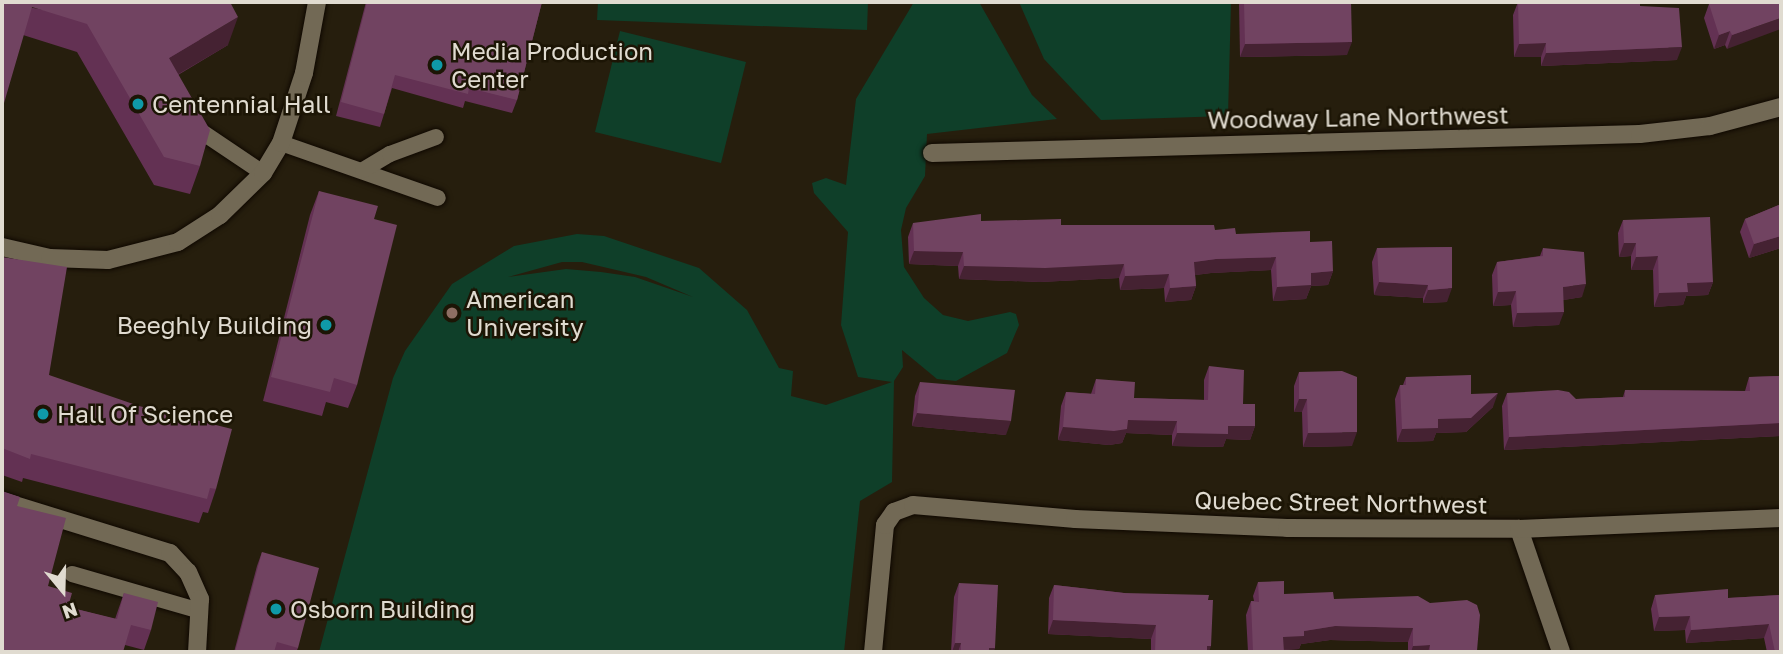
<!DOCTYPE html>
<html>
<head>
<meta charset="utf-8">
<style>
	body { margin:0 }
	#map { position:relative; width:1783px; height:654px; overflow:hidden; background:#261e0d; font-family:"Golos Text",sans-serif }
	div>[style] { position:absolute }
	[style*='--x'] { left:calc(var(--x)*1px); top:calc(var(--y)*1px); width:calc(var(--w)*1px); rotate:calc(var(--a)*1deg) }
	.green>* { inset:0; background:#0f3f29 }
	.roads { filter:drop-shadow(0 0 2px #0f0800) drop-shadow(0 0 2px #0f0800) }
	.service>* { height:16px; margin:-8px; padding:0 8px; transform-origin:8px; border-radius:8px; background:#726955 }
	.minor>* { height:18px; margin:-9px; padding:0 9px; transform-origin:9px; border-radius:9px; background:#726955 }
	.wall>* { inset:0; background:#633153 }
	.shaded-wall>* { inset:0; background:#452232 }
	.building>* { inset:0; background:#714361 }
	.dots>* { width:19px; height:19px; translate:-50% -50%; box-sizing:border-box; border:4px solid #1c1505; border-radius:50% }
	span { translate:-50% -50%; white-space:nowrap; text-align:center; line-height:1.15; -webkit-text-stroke:5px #1c1505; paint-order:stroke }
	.poi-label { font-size:24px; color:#e0dbd0 }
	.left { translate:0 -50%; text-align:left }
	.right { translate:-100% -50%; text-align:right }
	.street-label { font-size:24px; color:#e0dbd0 }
	.frame { position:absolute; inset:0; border:4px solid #e0dbd0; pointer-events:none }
	.north { position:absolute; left:28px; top:556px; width:70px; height:70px; -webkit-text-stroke:5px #1c1505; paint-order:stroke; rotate:161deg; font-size:19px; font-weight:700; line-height:28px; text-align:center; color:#e0dbd0 }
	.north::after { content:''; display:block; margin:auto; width:24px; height:32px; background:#e0dbd0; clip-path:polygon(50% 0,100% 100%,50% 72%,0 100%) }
</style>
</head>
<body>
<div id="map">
	<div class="green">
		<i style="clip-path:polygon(598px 2px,868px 2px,867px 30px,597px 20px)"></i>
		<i style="clip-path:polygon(evenodd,914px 2px,979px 2px,1032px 95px,1057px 119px,927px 134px,925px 176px,906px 208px,901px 230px,904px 267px,924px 298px,943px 315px,968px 321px,1010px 312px,1016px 314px,1019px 325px,1007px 353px,956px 381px,937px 379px,902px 350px,903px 367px,894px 381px,892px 482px,860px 501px,844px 652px,319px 652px,393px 378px,405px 351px,452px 284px,514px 246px,577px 234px,604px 236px,699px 268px,747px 310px,779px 368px,793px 371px,791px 396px,826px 405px,892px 382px,858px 377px,841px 325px,848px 232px,814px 193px,812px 183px,826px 178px,846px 185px,856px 99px,914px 2px,562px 262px,582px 262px,646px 277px,693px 297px,635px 277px,601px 272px,566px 269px,508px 277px,562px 262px)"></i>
		<i style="clip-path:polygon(1019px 2px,1231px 2px,1228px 116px,1101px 120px,1044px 59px)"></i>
		<i style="clip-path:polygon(620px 31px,746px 62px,721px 163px,595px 132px)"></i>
	</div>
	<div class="roads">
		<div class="service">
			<i style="--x:193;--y:126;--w:84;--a:33.9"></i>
			<i style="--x:281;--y:143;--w:166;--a:19.3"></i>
			<i style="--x:363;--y:170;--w:31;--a:-31"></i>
			<i style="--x:390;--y:154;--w:49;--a:-20.3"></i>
			<i style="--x:72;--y:574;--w:133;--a:16.1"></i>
		</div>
		<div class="minor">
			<i style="--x:932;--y:153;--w:708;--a:-1.54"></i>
			<i style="--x:1640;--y:134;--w:70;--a:-6.5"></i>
			<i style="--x:1710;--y:126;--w:73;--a:-15"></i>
			<i style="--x:2;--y:247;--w:49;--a:12.9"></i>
			<i style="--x:50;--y:258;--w:58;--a:2"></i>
			<i style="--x:108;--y:260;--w:72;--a:-14.4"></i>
			<i style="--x:178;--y:242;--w:50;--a:-32.7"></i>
			<i style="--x:220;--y:215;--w:60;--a:-44.3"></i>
			<i style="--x:263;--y:173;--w:35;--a:-59"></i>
			<i style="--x:281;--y:143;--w:74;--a:-71.8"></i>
			<i style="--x:304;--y:73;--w:72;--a:-79.6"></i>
			<i style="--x:2;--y:501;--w:176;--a:17.2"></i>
			<i style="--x:170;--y:553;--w:26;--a:47"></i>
			<i style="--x:188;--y:572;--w:30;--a:66"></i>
			<i style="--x:200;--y:599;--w:53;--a:93.2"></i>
			<i style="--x:1519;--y:529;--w:130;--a:71.1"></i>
			<i style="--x:873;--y:652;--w:128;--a:-84.6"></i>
			<i style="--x:885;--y:525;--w:16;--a:-55"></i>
			<i style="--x:894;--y:512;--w:20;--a:-20"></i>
			<i style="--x:913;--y:505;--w:163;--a:4.9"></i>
			<i style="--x:1075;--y:519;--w:212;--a:2.4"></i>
			<i style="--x:1287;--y:528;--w:232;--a:0.2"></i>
			<i style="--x:1519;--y:529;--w:262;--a:-2.4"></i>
		</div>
	</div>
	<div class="wall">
		<i style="clip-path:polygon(2px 2px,228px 45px,178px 75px,200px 166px,190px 194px,154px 185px,77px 52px,23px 35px)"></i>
		<i style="clip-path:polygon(366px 2px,461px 2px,469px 4px,470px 2px,542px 2px,517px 100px,512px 113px,465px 101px,463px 108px,392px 88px,380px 127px,336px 116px)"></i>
		<i style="clip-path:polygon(1239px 2px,1351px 2px,1347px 55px,1240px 57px)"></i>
		<i style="clip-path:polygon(1518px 2px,1640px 6px,1677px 60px,1541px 66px,1541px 57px,1514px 57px,1513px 15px)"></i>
		<i style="clip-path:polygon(1781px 2px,1727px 49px,1725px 45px,1714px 49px,1704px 18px,1709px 4px)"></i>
		<i style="clip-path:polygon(319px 191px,374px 219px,357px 385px,348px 408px,326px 402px,322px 416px,263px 401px,310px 215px)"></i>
		<i style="clip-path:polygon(1781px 204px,1781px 248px,1749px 258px,1740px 232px,1745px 219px)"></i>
		<i style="clip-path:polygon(1623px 220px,1713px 282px,1708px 295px,1686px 296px,1683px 305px,1654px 307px,1653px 270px,1631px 270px,1631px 256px,1619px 257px,1618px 233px)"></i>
		<i style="clip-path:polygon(981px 221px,1061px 225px,1215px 230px,1236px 234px,1310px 242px,1333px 271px,1328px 285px,1311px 286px,1306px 299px,1273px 301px,1271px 270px,1211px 273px,1195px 275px,1196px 286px,1191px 300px,1165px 302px,1164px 288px,1120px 290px,1119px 278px,1040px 282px,959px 279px,958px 266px,909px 264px,908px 237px,913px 223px)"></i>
		<i style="clip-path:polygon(1452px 247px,1447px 302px,1423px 303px,1423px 298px,1374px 295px,1372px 262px,1377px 248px)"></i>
		<i style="clip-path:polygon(1543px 248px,1582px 297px,1563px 300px,1559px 325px,1513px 327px,1511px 305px,1493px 306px,1492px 275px,1497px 262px,1540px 256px)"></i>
		<i style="clip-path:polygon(2px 257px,49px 375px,216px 489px,208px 513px,203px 512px,199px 523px,23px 478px,22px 482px,2px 475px)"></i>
		<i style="clip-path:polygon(1209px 366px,1243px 404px,1255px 426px,1250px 440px,1226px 439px,1223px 447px,1172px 446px,1172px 435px,1126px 433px,1122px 443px,1109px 445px,1058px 440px,1061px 406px,1066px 392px,1091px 394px,1096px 379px,1134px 398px,1204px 400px,1204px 380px)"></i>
		<i style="clip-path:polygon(1299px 372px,1352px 446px,1303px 447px,1302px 412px,1294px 412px,1294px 386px)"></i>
		<i style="clip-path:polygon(1781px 376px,1781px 436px,1504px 450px,1502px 406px,1507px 393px,1576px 399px,1623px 397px,1625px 390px,1745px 391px,1749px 377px)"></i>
		<i style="clip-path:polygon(1406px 377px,1471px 394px,1493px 407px,1466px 432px,1436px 433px,1433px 441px,1397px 442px,1395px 399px,1400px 385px,1403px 385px)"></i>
		<i style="clip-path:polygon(920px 382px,1006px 435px,912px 426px,915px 396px)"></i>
		<i style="clip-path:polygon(2px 490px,17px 506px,48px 586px,68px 607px,115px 619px,124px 593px,151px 630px,144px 650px,125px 645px,2px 652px)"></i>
		<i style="clip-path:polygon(262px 552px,298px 648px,296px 652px,234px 652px,257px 566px)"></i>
		<i style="clip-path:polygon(1258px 582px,1284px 594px,1334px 599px,1477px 651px,1476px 652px,1408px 652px,1408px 642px,1330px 640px,1301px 644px,1299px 649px,1283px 650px,1284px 652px,1248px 652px,1246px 615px,1251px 601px,1254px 601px,1253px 596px)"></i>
		<i style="clip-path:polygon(959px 583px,995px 648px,993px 652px,951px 652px,954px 597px)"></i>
		<i style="clip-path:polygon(1054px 585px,1124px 593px,1209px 652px,1151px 652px,1151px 639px,1048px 634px,1049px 598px)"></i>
		<i style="clip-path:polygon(1655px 595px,1728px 598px,1781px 595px,1781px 652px,1767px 652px,1764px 638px,1686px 643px,1685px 630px,1654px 631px,1651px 609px)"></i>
	</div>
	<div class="shaded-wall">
		<i style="clip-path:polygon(238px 17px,228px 45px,158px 86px,169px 58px)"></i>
		<i style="clip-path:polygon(1781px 18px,1781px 29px,1727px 49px,1732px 35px)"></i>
		<i style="clip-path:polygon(1730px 31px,1725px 45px,1714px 49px,1719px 35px)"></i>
		<i style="clip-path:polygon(1352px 42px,1347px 55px,1240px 57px,1245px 44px)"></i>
		<i style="clip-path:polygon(1546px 43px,1541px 57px,1514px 57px,1519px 44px)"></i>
		<i style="clip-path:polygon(1682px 47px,1677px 60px,1541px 66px,1546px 53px)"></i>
		<i style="clip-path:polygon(1781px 236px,1781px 248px,1749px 258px,1754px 244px)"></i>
		<i style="clip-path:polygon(1624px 243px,1636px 243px,1631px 256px,1619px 257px)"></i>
		<i style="clip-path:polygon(914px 251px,963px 252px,958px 266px,909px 264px)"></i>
		<i style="clip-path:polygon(1658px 256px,1653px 270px,1631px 270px,1636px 257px)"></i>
		<i style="clip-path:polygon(1276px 257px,1271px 270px,1211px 273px,1189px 276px,1194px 262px,1216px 259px)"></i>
		<i style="clip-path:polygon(1124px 264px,1119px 278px,1040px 282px,959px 279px,964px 266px)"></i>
		<i style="clip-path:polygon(1333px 271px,1328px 285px,1311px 286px,1306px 299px,1273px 301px,1277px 287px,1311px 273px)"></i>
		<i style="clip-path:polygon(1169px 274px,1164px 288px,1120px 290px,1125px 276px)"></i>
		<i style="clip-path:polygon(1379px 282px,1428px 285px,1423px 298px,1374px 295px)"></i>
		<i style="clip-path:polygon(1713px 282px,1708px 295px,1686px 296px,1683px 305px,1654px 307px,1659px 293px,1687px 283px)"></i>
		<i style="clip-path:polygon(1586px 284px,1582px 297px,1558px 301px,1563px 287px)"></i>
		<i style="clip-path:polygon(1196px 286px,1191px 300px,1165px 302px,1170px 288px)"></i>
		<i style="clip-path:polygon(1452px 288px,1447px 302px,1423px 303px,1428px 290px)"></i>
		<i style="clip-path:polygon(1516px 291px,1511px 305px,1493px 306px,1498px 292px)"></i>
		<i style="clip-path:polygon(1564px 312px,1559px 325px,1513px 327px,1517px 313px)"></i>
		<i style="clip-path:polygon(1498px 393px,1493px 407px,1466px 432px,1436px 433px,1433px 441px,1397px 442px,1402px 429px,1438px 419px)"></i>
		<i style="clip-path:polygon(1299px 399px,1307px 399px,1302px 412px,1294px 412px)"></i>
		<i style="clip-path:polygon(917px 413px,1011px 421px,1006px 435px,912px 426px)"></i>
		<i style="clip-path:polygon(1128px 420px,1177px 421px,1172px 435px,1126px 433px,1122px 443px,1109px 445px,1058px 440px,1063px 427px)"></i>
		<i style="clip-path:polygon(1781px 423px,1781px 436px,1504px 450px,1509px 437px)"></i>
		<i style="clip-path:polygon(1228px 426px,1255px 426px,1250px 440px,1226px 439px,1223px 447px,1172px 446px,1177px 433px)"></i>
		<i style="clip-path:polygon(1357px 432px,1352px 446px,1303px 447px,1308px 433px)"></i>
		<i style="clip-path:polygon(1690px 616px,1685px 630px,1654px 631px,1659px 617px)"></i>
		<i style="clip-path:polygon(1053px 620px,1156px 625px,1151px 639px,1048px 634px)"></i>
		<i style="clip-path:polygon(1769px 624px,1764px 638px,1686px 643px,1691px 630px)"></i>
		<i style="clip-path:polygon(1335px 626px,1413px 628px,1408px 642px,1330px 640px,1301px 644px,1299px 649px,1278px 650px,1283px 637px,1304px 631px)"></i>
		<i style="clip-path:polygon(955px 643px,961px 643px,958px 652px,952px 652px)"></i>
		<i style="clip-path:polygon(1430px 645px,1428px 652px,1411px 652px,1413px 646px)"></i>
		<i style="clip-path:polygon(1207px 646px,1211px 646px,1209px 652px,1205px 652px)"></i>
		<i style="clip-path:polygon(989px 648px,995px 648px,993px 652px,988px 652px)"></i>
	</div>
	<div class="building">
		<i style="clip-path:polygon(2px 2px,230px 2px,238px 17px,169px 58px,210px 130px,200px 166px,164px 157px,87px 24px,32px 7px,2px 110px)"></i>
		<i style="clip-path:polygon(367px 2px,461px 2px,471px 4px,471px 2px,542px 2px,517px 100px,469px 88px,468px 94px,395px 75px,384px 114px,341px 102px)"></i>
		<i style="clip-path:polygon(1244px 2px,1351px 2px,1352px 42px,1245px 44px)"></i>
		<i style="clip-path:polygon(1518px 2px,1640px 2px,1640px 6px,1679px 8px,1682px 47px,1546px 53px,1546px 43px,1519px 44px)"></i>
		<i style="clip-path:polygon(1716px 2px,1781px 2px,1781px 18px,1732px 35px,1730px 31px,1719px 35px,1709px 4px)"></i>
		<i style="clip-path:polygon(319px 191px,378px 206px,374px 219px,397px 225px,357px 385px,334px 378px,330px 392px,271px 377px)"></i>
		<i style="clip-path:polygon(1781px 204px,1781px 236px,1754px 244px,1745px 219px)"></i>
		<i style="clip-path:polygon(981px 214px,981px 221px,1061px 219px,1061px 225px,1214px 225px,1215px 230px,1235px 228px,1236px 234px,1310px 231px,1310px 242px,1332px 241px,1333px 271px,1311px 273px,1311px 285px,1277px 287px,1276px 257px,1216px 259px,1194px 262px,1196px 286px,1170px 288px,1169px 274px,1125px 276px,1124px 264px,1045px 268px,964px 266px,963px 252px,914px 251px,913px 223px)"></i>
		<i style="clip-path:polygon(1710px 217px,1713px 282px,1687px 283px,1688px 292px,1659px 293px,1658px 256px,1636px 257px,1636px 243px,1624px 243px,1623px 220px)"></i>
		<i style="clip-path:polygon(1452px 247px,1452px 288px,1428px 290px,1428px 285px,1379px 282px,1377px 248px)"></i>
		<i style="clip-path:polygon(1543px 248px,1584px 252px,1586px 284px,1563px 287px,1564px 312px,1517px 313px,1516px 291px,1498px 292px,1497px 262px,1543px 256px)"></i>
		<i style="clip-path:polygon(2px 257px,67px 267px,49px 375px,139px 406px,232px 429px,216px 489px,210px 488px,207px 499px,31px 454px,30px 459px,2px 448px)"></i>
		<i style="clip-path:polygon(1209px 366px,1244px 370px,1243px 404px,1255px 404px,1255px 426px,1228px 426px,1228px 434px,1177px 433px,1177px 421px,1128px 420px,1127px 429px,1114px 431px,1063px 427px,1066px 392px,1095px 394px,1096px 379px,1135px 382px,1134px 398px,1208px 400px)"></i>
		<i style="clip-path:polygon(1342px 371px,1357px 377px,1357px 432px,1308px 433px,1307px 399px,1299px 399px,1299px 372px)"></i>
		<i style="clip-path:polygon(1471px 375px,1471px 394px,1498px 393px,1471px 418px,1438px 419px,1438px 428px,1402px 429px,1400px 385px,1406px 385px,1406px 377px)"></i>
		<i style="clip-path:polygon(1781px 376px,1781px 423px,1509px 437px,1507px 393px,1558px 390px,1569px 392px,1576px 399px,1625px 397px,1625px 390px,1750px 391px,1749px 377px)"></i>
		<i style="clip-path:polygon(920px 382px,1015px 390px,1011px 421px,917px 413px)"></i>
		<i style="clip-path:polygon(2px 491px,20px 497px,17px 506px,66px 518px,48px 586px,72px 593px,68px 607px,117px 619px,124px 593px,158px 602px,151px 630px,131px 625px,123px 652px,2px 652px,2px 564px,4px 555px,2px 555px)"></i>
		<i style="clip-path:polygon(262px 552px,319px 568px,298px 648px,277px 642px,274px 652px,235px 652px)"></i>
		<i style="clip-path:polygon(1284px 581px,1284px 594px,1333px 592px,1334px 599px,1418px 596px,1430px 603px,1467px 600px,1477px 605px,1480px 615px,1477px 651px,1430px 652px,1430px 645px,1413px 646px,1413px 628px,1335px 626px,1304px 631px,1304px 636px,1283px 637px,1284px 652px,1253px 652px,1251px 601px,1259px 602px,1258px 582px)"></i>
		<i style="clip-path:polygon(959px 583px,998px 585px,995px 648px,989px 648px,989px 652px,961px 652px,961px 643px,955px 643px)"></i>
		<i style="clip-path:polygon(1054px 585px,1124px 593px,1209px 595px,1208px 600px,1213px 600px,1211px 646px,1207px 646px,1207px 652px,1155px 652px,1156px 625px,1053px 620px)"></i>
		<i style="clip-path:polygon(1728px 589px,1728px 598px,1781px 595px,1781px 652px,1775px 652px,1769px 624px,1691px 630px,1690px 616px,1659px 617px,1655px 595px)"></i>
	</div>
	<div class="dots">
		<i style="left:437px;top:65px;background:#0f9aa8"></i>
		<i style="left:138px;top:104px;background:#0f9aa8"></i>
		<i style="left:452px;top:313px;background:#8d6e63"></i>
		<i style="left:326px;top:325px;background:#0f9aa8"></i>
		<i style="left:43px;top:414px;background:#0f9aa8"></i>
		<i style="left:276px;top:609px;background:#0f9aa8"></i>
	</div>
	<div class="poi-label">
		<span class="left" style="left:451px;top:65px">Media Production<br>Center</span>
		<span class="left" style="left:152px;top:104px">Centennial Hall</span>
		<span class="left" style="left:466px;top:313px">American<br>University</span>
		<span class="right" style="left:312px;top:325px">Beeghly Building</span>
		<span class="left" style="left:57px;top:414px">Hall Of Science</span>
		<span class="left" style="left:290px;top:609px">Osborn Building</span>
	</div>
	<div class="street-label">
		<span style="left:1358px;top:117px;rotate:-1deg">Woodway Lane Northwest</span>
		<span style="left:1341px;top:502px;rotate:1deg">Quebec Street Northwest</span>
	</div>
	<div class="frame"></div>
	<div class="north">N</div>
</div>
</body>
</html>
